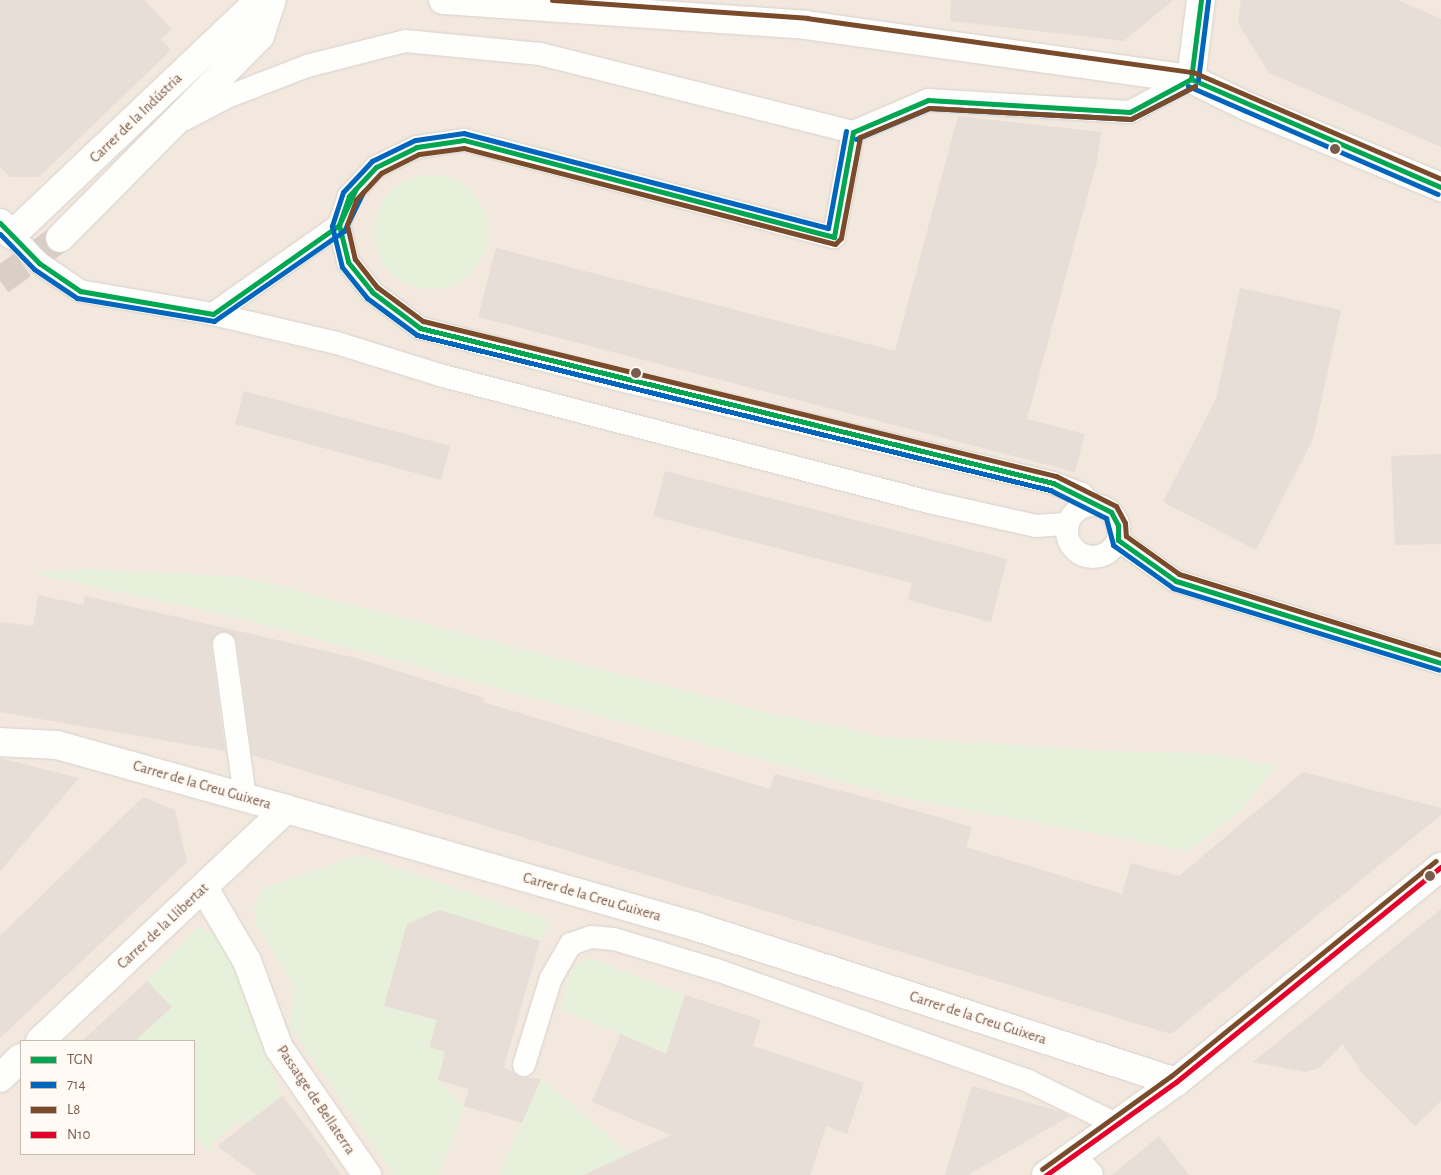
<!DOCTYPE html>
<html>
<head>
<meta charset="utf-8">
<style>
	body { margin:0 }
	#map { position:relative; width:1441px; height:1175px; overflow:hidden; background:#f9f5f0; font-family:"Alegreya Sans",sans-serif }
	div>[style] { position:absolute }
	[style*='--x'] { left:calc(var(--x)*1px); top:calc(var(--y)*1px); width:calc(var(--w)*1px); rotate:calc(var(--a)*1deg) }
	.residential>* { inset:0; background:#f2e8de }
	.green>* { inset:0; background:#e7f0db }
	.round { border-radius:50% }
	.building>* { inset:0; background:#e6ded7 }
	.minor-tunnel>* { height:28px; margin-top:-14px; transform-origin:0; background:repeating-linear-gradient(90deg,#d9cfc7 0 28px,transparent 0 42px) }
	.roads { filter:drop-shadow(0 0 1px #d7d1cb) drop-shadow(0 0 1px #d7d1cb) }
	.service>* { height:22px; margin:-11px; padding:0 11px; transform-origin:11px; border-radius:11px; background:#fefefd }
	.service>.ring { margin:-11px; padding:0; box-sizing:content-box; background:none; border:22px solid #fefefd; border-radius:50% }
	.minor>* { height:28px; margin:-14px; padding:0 14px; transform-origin:14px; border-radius:14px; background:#fefefd }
	.tertiary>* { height:28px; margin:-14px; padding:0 14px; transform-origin:14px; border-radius:14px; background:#fefefd }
	.bus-1>* { height:5px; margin:-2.5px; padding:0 2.5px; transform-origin:2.5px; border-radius:2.5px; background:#00a651 }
	.bus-2>* { height:5px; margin:-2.5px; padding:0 2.5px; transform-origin:2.5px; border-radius:2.5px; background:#0065bd }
	.bus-3>* { height:5px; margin:-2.5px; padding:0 2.5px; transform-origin:2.5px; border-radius:2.5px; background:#7a4b2a }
	.bus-4>* { height:5px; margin:-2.5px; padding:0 2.5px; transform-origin:2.5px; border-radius:2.5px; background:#e4002b }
	.dots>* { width:14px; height:14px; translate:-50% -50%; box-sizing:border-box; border:2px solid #fffaf3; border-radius:50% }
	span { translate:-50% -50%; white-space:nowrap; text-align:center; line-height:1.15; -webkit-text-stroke:4.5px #fffaf3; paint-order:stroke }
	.street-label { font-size:15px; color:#7a5c4d }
	.legend { position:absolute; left:20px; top:1040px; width:175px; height:115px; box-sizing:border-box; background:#fffaf3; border:1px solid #cabbb1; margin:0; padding:6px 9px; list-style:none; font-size:15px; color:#7a5c4d }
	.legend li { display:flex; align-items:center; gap:10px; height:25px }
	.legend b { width:25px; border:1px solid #cabbb1 }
</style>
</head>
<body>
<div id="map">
	<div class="residential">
		<i style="clip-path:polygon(evenodd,0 0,1441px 0,1441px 1175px,0 1175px,0 0,21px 1041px,194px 1041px,194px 1154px,21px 1154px,21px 1041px)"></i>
	</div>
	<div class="green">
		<i class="round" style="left:374px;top:175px;width:114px;height:114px"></i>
		<i style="clip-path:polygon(85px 569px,244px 577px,774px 714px,884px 737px,1105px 751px,1202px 753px,1277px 766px,1243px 808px,1189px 851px,899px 797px,231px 616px,30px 573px)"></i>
		<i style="clip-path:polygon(359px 855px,552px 921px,540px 940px,468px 919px,391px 979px,384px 1006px,437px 1020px,445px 1052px,438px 1080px,464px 1106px,439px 1175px,394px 1175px,289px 1026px,295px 989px,256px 924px,254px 904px,264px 888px)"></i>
		<i style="clip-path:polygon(198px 927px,215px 933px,232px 954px,246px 1005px,282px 1096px,244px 1125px,241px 1119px,214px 1141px,209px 1153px,194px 1136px,194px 1041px,135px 1041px,172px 1007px,147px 981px)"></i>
		<i style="clip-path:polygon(588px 957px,685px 995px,665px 1053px,560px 1009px,571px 969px)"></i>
		<i style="clip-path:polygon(541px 1079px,622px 1147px,651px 1168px,640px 1175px,499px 1175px)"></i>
	</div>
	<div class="building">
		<i style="clip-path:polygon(0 0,144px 0,172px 29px,161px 39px,171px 50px,39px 177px,10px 177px,0 167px)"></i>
		<i style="clip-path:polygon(951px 0,1173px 0,1124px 41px,950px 21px)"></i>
		<i style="clip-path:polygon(1241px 0,1398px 0,1441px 19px,1441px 147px,1269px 73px,1238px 23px)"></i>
		<i style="clip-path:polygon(958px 116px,1101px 132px,1097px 161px,1027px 419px,1085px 434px,1075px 472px,478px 317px,496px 248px,895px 351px)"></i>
		<i style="clip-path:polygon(1240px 288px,1341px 310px,1313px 439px,1256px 550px,1163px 502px,1216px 399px)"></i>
		<i style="clip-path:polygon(244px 391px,450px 446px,441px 480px,235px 424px)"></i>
		<i style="clip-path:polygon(1441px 454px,1441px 544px,1395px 545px,1391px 456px)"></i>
		<i style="clip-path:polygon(665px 471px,1007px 559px,991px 622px,908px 600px,912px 583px,653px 516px)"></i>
		<i style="clip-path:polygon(38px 595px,83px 605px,85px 596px,356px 658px,484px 698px,483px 702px,770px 789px,775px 774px,892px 804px,972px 827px,966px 847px,1122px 894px,1131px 863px,1179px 876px,1303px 772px,1441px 808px,1441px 815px,1171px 1034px,252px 755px,237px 642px,228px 632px,216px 634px,211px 645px,225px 751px,0 712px,0 622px,33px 626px)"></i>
		<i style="clip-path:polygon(0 758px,79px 778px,0 871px)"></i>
		<i style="clip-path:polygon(143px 797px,175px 810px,187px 862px,0 1038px,0 936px)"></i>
		<i style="clip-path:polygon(1441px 909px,1441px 1101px,1415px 1126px,1363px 1074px,1343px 1044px,1319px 1068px,1306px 1072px,1253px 1062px)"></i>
		<i style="clip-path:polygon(439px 910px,540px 941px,504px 1067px,520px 1077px,541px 1079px,522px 1123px,464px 1106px,469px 1089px,438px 1080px,445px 1052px,429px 1047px,437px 1020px,384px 1006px,407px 924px)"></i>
		<i style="clip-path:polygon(147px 981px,172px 1007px,135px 1041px,82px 1041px)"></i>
		<i style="clip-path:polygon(685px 995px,761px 1020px,753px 1046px,864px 1083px,847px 1134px,826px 1126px,810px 1175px,583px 1175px,671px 1135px,592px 1102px,621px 1034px,666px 1054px)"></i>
		<i style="clip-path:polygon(972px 1086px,1062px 1112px,1070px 1116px,968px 1175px,945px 1175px)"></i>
		<i style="clip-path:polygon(282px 1096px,313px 1135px,341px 1175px,257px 1175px,217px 1146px)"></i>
		<i style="clip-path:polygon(1159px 1136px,1189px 1175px,1112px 1175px)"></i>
	</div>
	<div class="minor-tunnel">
		<i style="--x:0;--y:281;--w:74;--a:-35.6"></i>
	</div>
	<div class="roads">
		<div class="service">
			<i style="--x:185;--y:119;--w:47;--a:-27.6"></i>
			<i style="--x:227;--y:97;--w:86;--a:-21.2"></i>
			<i style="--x:307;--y:66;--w:101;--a:-14.3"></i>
			<i style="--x:405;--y:41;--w:136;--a:5.5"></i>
			<i style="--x:540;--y:54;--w:323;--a:14"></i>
			<i style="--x:853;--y:132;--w:82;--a:-23.1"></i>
			<i style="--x:928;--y:100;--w:202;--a:3.4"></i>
			<i style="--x:1130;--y:112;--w:69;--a:-28.4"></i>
			<i style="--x:853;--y:132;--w:107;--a:100.3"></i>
			<i style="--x:834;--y:237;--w:383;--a:-165.3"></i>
			<i style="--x:464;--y:140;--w:48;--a:171.5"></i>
			<i style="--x:417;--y:147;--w:46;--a:154"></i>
			<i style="--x:376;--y:167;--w:40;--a:133"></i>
			<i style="--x:349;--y:196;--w:31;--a:109"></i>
			<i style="--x:339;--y:225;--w:38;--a:76"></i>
			<i style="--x:348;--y:262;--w:38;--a:51"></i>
			<i style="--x:372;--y:292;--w:60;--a:36.9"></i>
			<i style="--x:420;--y:328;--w:203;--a:14.6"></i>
			<i style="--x:616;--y:379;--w:449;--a:13.4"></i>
			<i style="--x:1053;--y:483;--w:31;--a:21"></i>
			<i style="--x:1082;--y:494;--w:15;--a:48"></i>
			<i style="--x:12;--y:235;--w:39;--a:46"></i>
			<i style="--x:39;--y:263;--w:50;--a:34.3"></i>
			<i style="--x:80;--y:291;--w:135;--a:9.8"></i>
			<i style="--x:213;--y:314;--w:127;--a:13.2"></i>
			<i style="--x:337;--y:343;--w:111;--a:17.3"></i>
			<i style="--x:443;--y:376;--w:502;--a:14.53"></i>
			<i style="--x:929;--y:502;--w:110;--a:12.6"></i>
			<i style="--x:1036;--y:526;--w:32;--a:-4"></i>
			<i style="--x:213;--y:314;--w:154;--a:-35.2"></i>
			<i class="ring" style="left:1067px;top:505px;width:30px;height:30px"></i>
			<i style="--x:1118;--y:540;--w:71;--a:35.3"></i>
			<i style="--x:1176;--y:581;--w:277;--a:17.2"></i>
			<i style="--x:224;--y:644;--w:155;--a:82.2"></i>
			<i style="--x:524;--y:1065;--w:91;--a:-72.8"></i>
			<i style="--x:551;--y:978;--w:39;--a:-60"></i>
			<i style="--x:571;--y:944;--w:21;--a:-19"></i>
			<i style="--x:591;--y:937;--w:23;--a:5"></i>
			<i style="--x:614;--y:939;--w:108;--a:16.8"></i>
			<i style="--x:717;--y:970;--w:330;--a:19.6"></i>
			<i style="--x:1028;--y:1081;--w:100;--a:26.1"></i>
		</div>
		<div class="minor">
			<i style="--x:443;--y:0;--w:364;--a:3.9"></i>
			<i style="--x:806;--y:25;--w:389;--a:8"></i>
			<i style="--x:1191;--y:79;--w:61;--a:26.1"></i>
			<i style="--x:1246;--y:106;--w:211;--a:22.6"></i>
			<i style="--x:1191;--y:79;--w:80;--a:-82.8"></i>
			<i style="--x:0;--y:223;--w:17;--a:45"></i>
			<i style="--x:12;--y:235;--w:342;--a:-43.5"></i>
			<i style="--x:60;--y:238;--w:284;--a:-45.3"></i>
			<i style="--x:260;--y:36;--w:38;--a:-72"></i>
			<i style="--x:0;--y:742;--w:57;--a:3"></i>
			<i style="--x:57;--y:745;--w:238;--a:15.6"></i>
			<i style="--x:286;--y:809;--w:428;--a:16"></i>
			<i style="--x:697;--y:927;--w:503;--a:17.93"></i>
			<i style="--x:204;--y:888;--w:85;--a:59.5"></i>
			<i style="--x:247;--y:961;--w:93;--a:69.8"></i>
			<i style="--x:279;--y:1048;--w:155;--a:55.3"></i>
			<i style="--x:40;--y:1041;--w:338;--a:-43.3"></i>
			<i style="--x:0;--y:1078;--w:29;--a:-44"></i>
			<i style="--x:1073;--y:1158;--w:23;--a:47"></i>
		</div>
		<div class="tertiary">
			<i style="--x:1046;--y:1175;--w:160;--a:-35.6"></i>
			<i style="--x:1176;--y:1082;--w:341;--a:-39.1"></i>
		</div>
	</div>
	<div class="bus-1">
		<i style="--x:1191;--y:79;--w:272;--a:23.4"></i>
		<i style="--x:1191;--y:79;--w:80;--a:-82.8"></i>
		<i style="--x:853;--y:132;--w:107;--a:100.3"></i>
		<i style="--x:834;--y:237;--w:383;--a:-165.3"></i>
		<i style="--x:464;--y:140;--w:48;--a:171.5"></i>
		<i style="--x:417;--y:147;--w:46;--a:154"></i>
		<i style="--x:376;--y:167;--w:40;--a:133"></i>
		<i style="--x:349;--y:196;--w:31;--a:109"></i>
		<i style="--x:339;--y:225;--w:38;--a:76"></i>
		<i style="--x:348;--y:262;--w:38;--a:51"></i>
		<i style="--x:372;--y:292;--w:60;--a:36.9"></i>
		<i style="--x:420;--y:328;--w:652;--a:13.76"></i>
		<i style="--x:1053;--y:483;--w:65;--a:26.6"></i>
		<i style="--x:1111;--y:512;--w:15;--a:62"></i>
		<i style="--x:1118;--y:525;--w:15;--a:90"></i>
		<i style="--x:1118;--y:540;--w:71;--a:35.3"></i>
		<i style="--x:1176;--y:581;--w:277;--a:17.2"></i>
		<i style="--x:853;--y:132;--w:82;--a:-23.1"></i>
		<i style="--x:928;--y:100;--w:202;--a:3.4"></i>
		<i style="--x:1130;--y:112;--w:69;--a:-28.4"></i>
		<i style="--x:0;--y:223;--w:56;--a:45.7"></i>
		<i style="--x:39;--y:263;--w:50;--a:34.3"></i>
		<i style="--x:80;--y:291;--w:135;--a:9.8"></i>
		<i style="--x:213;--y:314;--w:154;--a:-35.2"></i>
		<i style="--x:339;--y:225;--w:40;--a:-65"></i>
	</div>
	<div class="bus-2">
		<i style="--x:1198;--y:80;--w:80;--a:-82.8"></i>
		<i style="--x:1188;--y:86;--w:272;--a:23.4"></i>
		<i style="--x:846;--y:131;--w:99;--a:100.5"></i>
		<i style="--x:828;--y:228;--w:376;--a:-165.4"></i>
		<i style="--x:464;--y:133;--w:49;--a:171.9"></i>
		<i style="--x:415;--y:140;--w:48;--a:154"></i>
		<i style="--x:372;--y:161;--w:42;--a:133.1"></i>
		<i style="--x:343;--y:192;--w:36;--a:108"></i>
		<i style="--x:332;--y:226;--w:42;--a:76.3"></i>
		<i style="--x:342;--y:267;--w:40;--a:51"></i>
		<i style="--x:367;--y:298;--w:62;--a:36.5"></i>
		<i style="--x:417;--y:335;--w:652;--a:13.76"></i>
		<i style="--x:1050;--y:490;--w:63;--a:26.6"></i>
		<i style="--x:1106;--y:518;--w:28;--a:75"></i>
		<i style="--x:1113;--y:545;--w:74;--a:35.6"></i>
		<i style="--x:1173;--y:588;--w:278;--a:17.1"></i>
		<i style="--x:856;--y:139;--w:79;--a:-23"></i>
		<i style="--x:929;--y:108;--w:202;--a:3.1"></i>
		<i style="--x:1131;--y:119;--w:72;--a:-27.3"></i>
		<i style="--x:0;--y:234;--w:49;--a:45.8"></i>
		<i style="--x:34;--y:269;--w:52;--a:34"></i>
		<i style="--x:77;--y:298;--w:139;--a:9.5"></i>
		<i style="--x:214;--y:321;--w:158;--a:-34.7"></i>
		<i style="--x:344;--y:231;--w:43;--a:-64"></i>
	</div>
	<div class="bus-3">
		<i style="--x:552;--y:0;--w:256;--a:4"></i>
		<i style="--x:807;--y:18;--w:390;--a:8"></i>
		<i style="--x:1193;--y:72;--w:270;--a:23.3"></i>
		<i style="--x:1195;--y:86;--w:72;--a:152.7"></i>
		<i style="--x:1131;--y:119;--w:202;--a:-176.9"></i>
		<i style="--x:929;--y:108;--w:75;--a:157.2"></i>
		<i style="--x:860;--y:137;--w:103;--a:100.7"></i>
		<i style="--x:841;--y:238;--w:8;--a:135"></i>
		<i style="--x:835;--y:244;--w:383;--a:-165.5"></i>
		<i style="--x:464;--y:148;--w:45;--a:172.4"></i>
		<i style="--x:419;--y:154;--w:42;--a:153.4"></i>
		<i style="--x:381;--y:173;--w:37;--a:133"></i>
		<i style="--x:356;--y:200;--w:27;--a:110"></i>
		<i style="--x:347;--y:225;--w:35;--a:77"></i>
		<i style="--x:355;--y:259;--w:36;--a:52"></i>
		<i style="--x:377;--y:287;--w:57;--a:36.5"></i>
		<i style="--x:423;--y:321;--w:652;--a:13.76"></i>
		<i style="--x:1056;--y:476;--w:67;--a:26.6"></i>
		<i style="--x:1116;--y:506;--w:19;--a:62"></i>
		<i style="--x:1125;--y:523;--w:13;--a:86"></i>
		<i style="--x:1126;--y:536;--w:65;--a:35.6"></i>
		<i style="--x:1179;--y:574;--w:274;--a:17.2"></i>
		<i style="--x:1042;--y:1169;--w:159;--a:-35.8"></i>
		<i style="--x:1171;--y:1076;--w:341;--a:-39.1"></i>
	</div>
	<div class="bus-4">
		<i style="--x:1046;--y:1175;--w:160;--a:-35.6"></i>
		<i style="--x:1176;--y:1082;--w:341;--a:-39.1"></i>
	</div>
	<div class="dots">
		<i style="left:1335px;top:149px;background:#7a5c4d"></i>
		<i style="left:636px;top:373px;background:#7a5c4d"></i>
		<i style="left:1430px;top:876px;background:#7a5c4d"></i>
	</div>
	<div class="street-label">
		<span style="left:136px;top:118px;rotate:-44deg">Carrer de la Indústria</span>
		<span style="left:202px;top:785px;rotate:16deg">Carrer de la Creu Guixera</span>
		<span style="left:592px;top:897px;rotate:16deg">Carrer de la Creu Guixera</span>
		<span style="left:163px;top:926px;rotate:-43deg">Carrer de la Llibertat</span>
		<span style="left:978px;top:1018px;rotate:18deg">Carrer de la Creu Guixera</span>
		<span style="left:316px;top:1100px;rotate:56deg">Passatge de Bellaterra</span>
	</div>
	<ul class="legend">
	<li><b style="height:6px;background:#00a651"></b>TGN</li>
	<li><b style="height:6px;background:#0065bd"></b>714</li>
	<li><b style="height:6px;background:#7a4b2a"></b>L8</li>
	<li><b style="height:6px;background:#e4002b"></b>N10</li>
	</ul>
</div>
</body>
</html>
